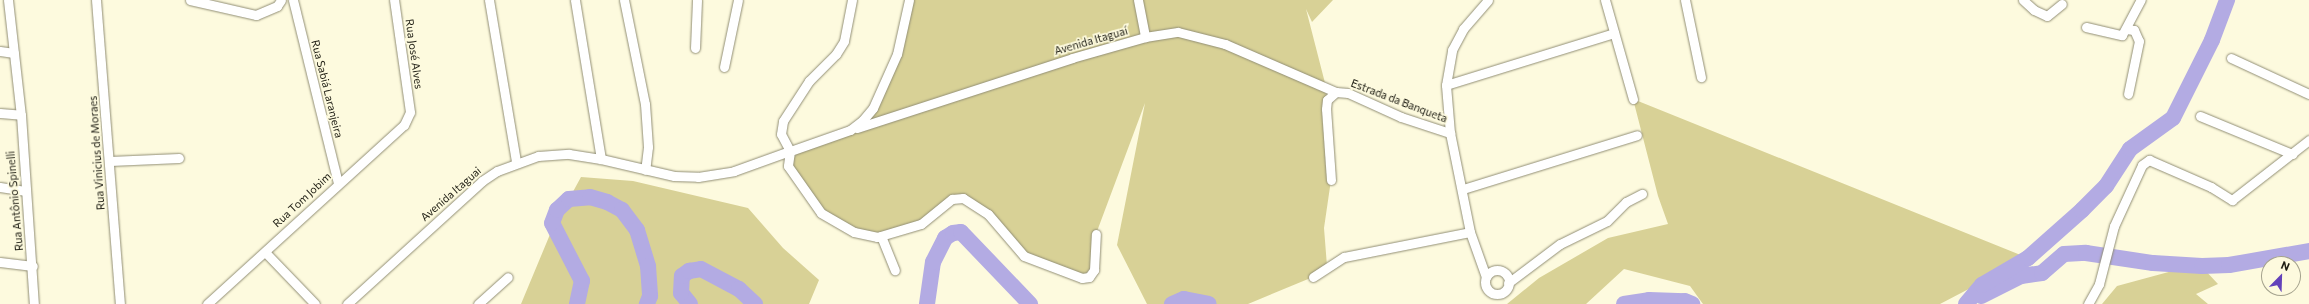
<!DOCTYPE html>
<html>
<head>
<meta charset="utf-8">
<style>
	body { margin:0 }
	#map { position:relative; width:2309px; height:304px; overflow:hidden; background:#fdfade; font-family:Commissioner,sans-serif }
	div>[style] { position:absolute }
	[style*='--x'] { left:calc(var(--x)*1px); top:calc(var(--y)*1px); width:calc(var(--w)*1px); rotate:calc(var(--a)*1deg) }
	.green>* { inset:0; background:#d8d196 }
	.river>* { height:16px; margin:-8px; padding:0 8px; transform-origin:8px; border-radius:8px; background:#b3abe3 }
	.roads { filter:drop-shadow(0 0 1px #918e75) drop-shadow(0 0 1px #918e75) }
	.minor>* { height:9px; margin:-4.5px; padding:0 4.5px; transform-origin:4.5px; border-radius:4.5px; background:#fff }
	.minor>.ring { margin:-4.5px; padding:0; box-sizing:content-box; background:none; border:9px solid #fff; border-radius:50% }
	span { translate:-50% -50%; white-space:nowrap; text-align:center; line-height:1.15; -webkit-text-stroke:3.5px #fdfade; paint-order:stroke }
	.street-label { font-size:11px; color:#1e1d13 }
	.north { position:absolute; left:2261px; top:256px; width:40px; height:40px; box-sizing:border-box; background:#fdfade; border:1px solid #a4a28d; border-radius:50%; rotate:23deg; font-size:11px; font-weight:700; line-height:16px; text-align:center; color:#1e1d13 }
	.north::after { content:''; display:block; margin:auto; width:14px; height:18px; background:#6342ba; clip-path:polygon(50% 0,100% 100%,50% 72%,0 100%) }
</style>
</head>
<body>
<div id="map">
	<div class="green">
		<i style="clip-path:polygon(909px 0,1333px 0,1312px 22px,1306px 9px,1325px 83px,1331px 180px,1324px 228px,1327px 266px,1313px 277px,1248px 304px,1214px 304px,1201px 298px,1184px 299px,1179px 304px,1147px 304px,1117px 245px,1145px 103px,1096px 234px,1096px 262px,1082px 278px,1024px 256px,988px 214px,963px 198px,921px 224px,864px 236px,821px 213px,788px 166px,803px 145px,850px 130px,873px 108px,897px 54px)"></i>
		<i style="clip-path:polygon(1633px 99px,2028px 258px,1940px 304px,1703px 304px,1690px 286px,1624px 269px,1586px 304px,1507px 304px,1539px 278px,1608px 238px,1668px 224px,1658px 196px)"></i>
		<i style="clip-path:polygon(581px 177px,633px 181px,748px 208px,783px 248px,819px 280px,809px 304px,521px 304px,551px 232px)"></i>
		<i style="clip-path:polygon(2187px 267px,2203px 268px,2218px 284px,2196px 294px,2208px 304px,2102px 304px,2117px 286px)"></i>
	</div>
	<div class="river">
		<i style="--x:1981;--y:296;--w:45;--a:-26.6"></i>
		<i style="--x:2021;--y:276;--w:21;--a:-8"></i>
		<i style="--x:2042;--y:273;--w:29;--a:-41"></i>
		<i style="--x:2064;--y:254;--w:22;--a:-3"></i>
		<i style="--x:2086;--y:253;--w:68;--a:8.5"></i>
		<i style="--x:2153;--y:263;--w:49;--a:3.5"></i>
		<i style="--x:2202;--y:266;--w:27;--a:-2"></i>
		<i style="--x:2229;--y:265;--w:81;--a:-9.9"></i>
		<i style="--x:577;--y:304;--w:24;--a:-78"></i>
		<i style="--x:582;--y:281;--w:65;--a:-117.3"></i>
		<i style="--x:552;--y:223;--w:14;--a:-69"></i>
		<i style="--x:557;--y:210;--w:16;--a:-43"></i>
		<i style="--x:569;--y:199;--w:21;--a:-5"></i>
		<i style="--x:590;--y:197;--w:18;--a:16"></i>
		<i style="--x:607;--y:202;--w:17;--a:28"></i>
		<i style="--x:622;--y:210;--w:25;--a:53"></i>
		<i style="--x:637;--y:230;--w:38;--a:73"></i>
		<i style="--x:648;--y:266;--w:30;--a:86"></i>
		<i style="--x:650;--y:296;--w:9;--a:111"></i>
		<i style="--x:690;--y:304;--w:14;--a:-129"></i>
		<i style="--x:681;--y:293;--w:17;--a:-87"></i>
		<i style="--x:682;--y:276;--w:9;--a:-36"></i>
		<i style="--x:689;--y:271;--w:12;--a:-9"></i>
		<i style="--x:701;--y:269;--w:43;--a:27.8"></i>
		<i style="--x:739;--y:289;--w:22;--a:43"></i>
		<i style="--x:927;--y:304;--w:42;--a:-81.9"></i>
		<i style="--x:933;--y:262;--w:27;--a:-63"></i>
		<i style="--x:945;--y:238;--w:9;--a:-32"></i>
		<i style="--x:953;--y:233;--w:8;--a:-7"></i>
		<i style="--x:961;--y:232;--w:100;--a:46.2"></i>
		<i style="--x:1172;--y:304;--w:13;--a:-23"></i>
		<i style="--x:1184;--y:299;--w:25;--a:11"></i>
		<i style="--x:1624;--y:304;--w:25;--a:-9"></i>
		<i style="--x:1649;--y:300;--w:36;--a:2"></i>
		<i style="--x:1685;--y:301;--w:8;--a:23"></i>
		<i style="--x:1966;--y:304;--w:25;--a:-50"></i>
		<i style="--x:1982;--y:285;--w:53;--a:-30.4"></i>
		<i style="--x:2028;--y:258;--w:72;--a:-41.6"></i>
		<i style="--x:2082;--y:210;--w:34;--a:-45"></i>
		<i style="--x:2106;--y:186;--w:44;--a:-57"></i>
		<i style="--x:2130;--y:149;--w:53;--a:-35.8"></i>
		<i style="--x:2173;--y:118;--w:87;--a:-63.4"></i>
		<i style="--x:2212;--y:40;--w:43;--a:-69.4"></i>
	</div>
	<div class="roads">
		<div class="minor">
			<i style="--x:8;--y:0;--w:116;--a:83.6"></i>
			<i style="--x:21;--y:115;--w:189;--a:86.1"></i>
			<i style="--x:96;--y:0;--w:305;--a:85.5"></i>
			<i style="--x:190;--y:0;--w:68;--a:12.8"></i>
			<i style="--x:256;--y:15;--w:23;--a:-23"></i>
			<i style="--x:277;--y:6;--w:7;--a:-56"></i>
			<i style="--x:293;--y:0;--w:188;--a:76.2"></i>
			<i style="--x:489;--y:0;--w:164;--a:80.5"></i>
			<i style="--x:624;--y:0;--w:106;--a:78.6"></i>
			<i style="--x:645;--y:104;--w:43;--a:86"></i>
			<i style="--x:648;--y:147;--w:23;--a:97"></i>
			<i style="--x:909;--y:0;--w:55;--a:102.5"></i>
			<i style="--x:897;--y:54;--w:59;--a:114"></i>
			<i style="--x:873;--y:108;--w:16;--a:130"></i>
			<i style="--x:863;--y:120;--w:16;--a:142"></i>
			<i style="--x:850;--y:130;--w:64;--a:160.7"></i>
			<i style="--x:790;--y:151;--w:15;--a:98"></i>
			<i style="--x:788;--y:166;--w:57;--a:54.9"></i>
			<i style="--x:821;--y:213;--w:38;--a:30"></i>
			<i style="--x:854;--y:232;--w:24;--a:12"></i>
			<i style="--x:877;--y:237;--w:46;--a:-16.5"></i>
			<i style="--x:921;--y:224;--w:40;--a:-39"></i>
			<i style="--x:952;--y:199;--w:11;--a:-5"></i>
			<i style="--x:963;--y:198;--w:30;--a:33"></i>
			<i style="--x:988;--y:214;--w:55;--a:49.4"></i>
			<i style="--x:1024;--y:256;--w:62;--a:20.8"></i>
			<i style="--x:1082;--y:278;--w:7;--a:-8"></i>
			<i style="--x:1089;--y:277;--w:9;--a:-54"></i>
			<i style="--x:1094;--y:270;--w:36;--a:-87"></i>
			<i style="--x:1138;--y:0;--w:38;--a:79"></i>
			<i style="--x:1605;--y:0;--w:103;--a:74.2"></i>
			<i style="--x:1685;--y:0;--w:79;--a:78.3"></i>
			<i style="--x:2023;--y:0;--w:15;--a:42"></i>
			<i style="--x:2034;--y:10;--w:14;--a:25"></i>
			<i style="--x:2047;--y:16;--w:19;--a:-39"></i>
			<i style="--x:2086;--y:27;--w:37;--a:13"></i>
			<i style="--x:2122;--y:35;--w:40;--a:-62"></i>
			<i style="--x:2126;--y:29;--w:8;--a:7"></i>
			<i style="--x:2134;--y:30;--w:12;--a:66"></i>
			<i style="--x:2139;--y:41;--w:54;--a:101.7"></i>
			<i style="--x:695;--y:48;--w:48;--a:-87.6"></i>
			<i style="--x:0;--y:51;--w:14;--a:8"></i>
			<i style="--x:2231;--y:58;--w:86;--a:24.8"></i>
			<i style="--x:724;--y:67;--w:68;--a:-78.2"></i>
			<i style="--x:1446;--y:85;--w:176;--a:-17.2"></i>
			<i style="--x:0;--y:113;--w:21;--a:5"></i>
			<i style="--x:2200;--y:116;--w:100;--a:22.4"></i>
			<i style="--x:857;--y:128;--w:226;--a:-18"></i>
			<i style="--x:1072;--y:58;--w:76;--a:-16"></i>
			<i style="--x:1145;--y:37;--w:33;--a:-9"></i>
			<i style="--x:1178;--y:32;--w:49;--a:14.3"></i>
			<i style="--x:1225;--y:44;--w:121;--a:23.4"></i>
			<i style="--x:601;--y:159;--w:75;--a:13.1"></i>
			<i style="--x:674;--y:176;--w:24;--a:2"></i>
			<i style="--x:698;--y:177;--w:36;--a:-9"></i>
			<i style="--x:734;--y:171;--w:59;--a:-19.7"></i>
			<i style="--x:790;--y:151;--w:19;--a:-118"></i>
			<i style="--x:781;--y:134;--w:13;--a:-81"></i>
			<i style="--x:783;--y:121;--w:48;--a:-57"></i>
			<i style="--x:809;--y:81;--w:38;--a:-45"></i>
			<i style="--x:836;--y:54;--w:15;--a:-58"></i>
			<i style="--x:844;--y:41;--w:42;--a:-79"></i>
			<i style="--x:110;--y:161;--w:69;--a:-2.5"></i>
			<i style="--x:1331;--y:180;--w:71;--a:-94"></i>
			<i style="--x:1326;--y:109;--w:9;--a:-84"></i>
			<i style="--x:1327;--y:100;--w:12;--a:-42"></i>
			<i style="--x:1336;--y:92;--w:12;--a:5"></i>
			<i style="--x:1348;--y:93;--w:58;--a:24.4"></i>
			<i style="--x:1401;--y:117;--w:52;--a:18.1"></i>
			<i style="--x:0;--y:187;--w:25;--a:9"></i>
			<i style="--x:1463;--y:189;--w:182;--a:-17.2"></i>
			<i style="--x:881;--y:236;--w:37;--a:68"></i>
			<i style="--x:265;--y:252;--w:72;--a:46.1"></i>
			<i style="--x:0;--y:262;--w:33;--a:7"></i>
			<i class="ring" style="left:1485px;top:270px;width:15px;height:15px"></i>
			<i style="--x:1313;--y:277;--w:37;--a:-33"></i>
			<i style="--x:1344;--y:257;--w:128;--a:-11.2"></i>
			<i style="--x:1486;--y:277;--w:48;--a:-109.6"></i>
			<i style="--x:1470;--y:232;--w:101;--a:-101.4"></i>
			<i style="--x:1450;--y:133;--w:48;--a:-94.8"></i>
			<i style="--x:1446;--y:85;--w:36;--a:-80"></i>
			<i style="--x:1452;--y:50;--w:24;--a:-62"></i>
			<i style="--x:1463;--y:29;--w:38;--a:-49"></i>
			<i style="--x:1508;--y:283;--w:65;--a:-36.9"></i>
			<i style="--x:1560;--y:244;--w:52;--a:-26.1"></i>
			<i style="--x:1607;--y:221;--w:27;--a:-45"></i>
			<i style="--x:1626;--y:202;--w:18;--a:-27"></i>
			<i style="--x:207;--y:304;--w:266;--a:-42.3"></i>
			<i style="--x:404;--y:125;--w:14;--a:-65"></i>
			<i style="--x:410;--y:112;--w:113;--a:-98.1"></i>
			<i style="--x:347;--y:304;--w:183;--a:-42.3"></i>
			<i style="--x:482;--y:181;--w:18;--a:-34"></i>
			<i style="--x:497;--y:171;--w:44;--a:-20.1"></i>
			<i style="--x:538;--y:156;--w:31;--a:-4"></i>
			<i style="--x:569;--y:154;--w:32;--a:9"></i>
			<i style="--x:601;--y:159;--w:161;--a:-99.3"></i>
			<i style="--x:478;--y:304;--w:40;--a:-42"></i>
			<i style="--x:2088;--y:304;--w:23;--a:-61"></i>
			<i style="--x:2099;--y:284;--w:60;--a:-75.5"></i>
			<i style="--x:2114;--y:226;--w:67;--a:-65.3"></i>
			<i style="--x:2142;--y:165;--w:9;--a:-36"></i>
			<i style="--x:2149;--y:160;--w:68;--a:23.5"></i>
			<i style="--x:2211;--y:187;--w:25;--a:32"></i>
			<i style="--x:2232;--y:200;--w:98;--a:-37.9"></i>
		</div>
	</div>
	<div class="street-label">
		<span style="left:1091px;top:41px;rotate:-16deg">Avenida Itaguaí</span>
		<span style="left:414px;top:54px;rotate:82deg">Rua José Alves</span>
		<span style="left:327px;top:89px;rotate:76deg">Rua Sabiá Laranjeira</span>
		<span style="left:1399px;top:101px;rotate:21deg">Estrada da Banqueta</span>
		<span style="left:97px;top:153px;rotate:-94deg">Rua Vinicius de Moraes</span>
		<span style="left:451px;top:194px;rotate:-41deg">Avenida Itaguai</span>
		<span style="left:302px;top:200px;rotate:-43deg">Rua Tom Jobim</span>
		<span style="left:15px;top:201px;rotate:-95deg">Rua Antônio Spinelli</span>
	</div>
	<div class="north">N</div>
</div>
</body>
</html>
